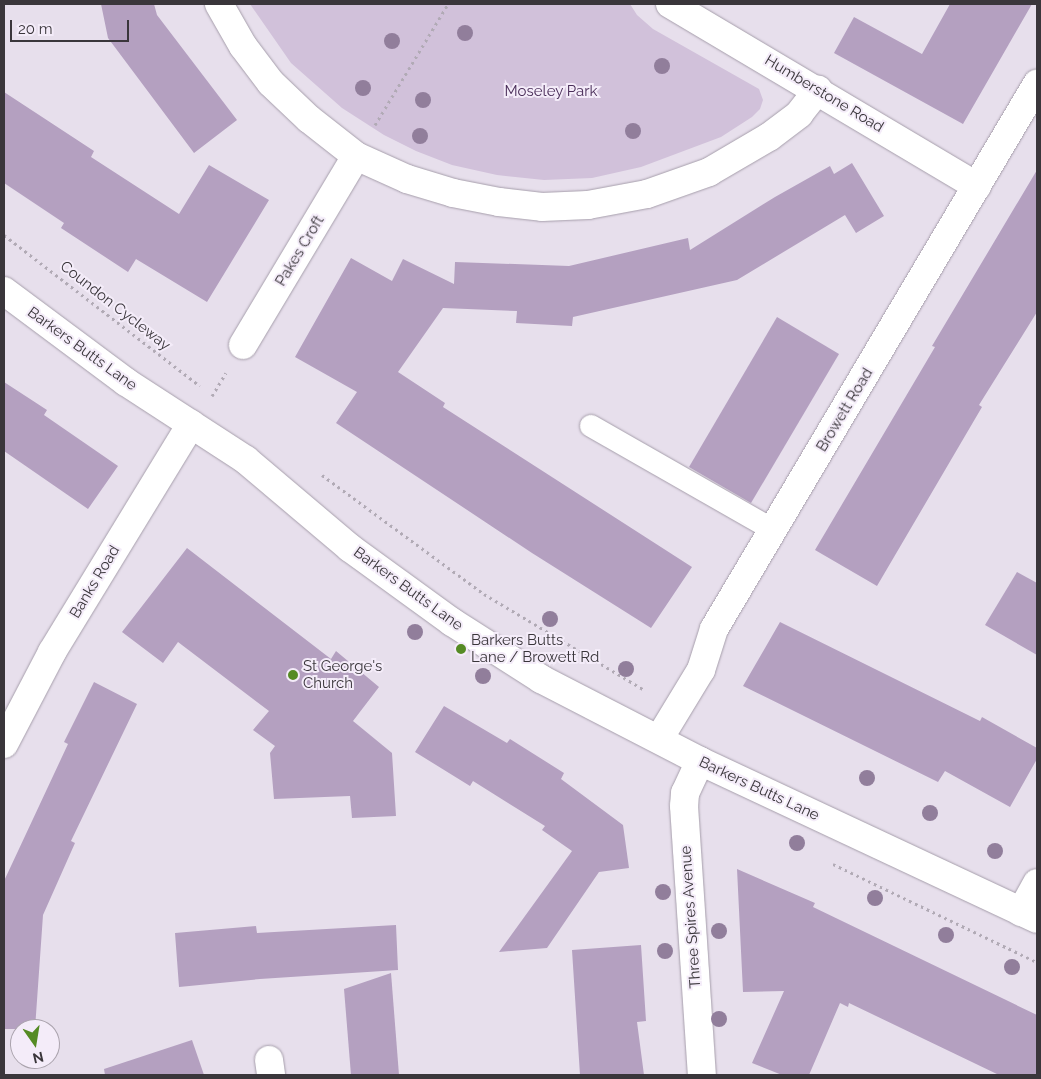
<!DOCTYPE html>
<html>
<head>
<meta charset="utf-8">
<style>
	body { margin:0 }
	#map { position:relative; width:1041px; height:1079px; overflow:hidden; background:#e7dfec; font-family:Raleway,sans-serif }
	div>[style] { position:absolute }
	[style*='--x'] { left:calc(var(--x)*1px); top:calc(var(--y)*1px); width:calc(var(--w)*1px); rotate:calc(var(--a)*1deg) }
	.green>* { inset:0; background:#d1c1da }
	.building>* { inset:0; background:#b4a0c0 }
	.path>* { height:3px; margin-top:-1.5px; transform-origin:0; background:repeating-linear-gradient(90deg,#b1aab5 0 2.5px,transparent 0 6.5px) }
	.roads { filter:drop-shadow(0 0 1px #a69eab) drop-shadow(0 0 1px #a69eab) }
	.service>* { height:22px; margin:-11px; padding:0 11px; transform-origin:11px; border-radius:11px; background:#fff }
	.minor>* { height:28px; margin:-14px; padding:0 14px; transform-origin:14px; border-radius:14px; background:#fff }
	.tertiary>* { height:28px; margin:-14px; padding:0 14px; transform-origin:14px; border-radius:14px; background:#fff }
	.trees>* { width:16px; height:16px; margin:-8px; border-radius:50%; background:#917e9b }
	.dots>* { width:14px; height:14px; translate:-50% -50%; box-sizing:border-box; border:2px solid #f4ecf9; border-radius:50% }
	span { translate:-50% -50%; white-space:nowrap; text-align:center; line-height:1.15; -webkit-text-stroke:4px #f4ecf9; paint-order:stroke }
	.park-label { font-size:15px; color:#4a2e59 }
	.street-label { font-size:15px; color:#3a363b }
	.poi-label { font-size:15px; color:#3a363b }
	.left { translate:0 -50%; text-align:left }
	.frame { position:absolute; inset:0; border:5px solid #3a363b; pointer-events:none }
	.north { position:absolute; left:10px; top:1019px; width:50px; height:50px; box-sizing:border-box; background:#f4ecf9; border:1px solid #aaa3ad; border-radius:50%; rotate:167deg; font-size:14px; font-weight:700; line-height:20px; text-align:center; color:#3a363b }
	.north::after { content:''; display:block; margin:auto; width:18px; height:22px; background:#558b24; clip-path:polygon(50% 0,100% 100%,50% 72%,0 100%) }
	.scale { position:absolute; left:10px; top:20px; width:119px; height:22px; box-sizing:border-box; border:2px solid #3a363b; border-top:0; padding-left:6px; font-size:15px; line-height:18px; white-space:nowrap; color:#3a363b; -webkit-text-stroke:4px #f4ecf9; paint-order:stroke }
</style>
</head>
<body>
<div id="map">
	<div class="green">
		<i style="clip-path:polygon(250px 4px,630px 4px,637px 15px,653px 29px,759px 89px,763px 100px,760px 109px,752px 117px,721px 137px,641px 167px,592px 178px,544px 180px,497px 175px,452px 165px,416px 151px,384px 135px,342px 108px,291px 63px)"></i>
	</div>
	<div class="building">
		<i style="clip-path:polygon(101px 4px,154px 4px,157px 15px,237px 120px,194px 153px,108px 38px)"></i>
		<i style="clip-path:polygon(950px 4px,1032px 4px,963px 124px,834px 53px,854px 17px,922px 54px)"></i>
		<i style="clip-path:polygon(4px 92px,94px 151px,91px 157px,179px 214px,209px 165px,269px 200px,207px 302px,136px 259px,128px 272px,61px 228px,64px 223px,4px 183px)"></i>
		<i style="clip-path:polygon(852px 163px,884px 216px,856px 233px,845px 215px,737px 280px,573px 317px,572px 326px,516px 323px,517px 311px,443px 308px,398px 372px,445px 403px,443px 407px,692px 567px,651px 628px,532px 553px,336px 423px,357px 392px,295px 357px,351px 258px,392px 281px,403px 259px,454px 284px,455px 262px,569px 266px,688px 238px,690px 250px,775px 197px,830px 166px,834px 174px)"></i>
		<i style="clip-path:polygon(1037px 170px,1037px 312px,979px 405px,982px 407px,877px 586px,815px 550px,935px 347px,932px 346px)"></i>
		<i style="clip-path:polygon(777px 317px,839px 354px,751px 503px,689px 467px)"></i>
		<i style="clip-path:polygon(4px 382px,47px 410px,44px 415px,118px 466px,88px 509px,4px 451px)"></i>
		<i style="clip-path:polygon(187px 548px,331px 659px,336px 651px,379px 687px,353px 721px,392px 753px,396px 816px,352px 818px,350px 796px,274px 799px,270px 753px,275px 746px,253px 730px,269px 711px,178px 642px,163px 663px,122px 632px)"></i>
		<i style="clip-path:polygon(1017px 572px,1037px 583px,1037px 655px,985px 625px)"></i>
		<i style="clip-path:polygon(780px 622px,980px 721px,982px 717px,1037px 748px,1037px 759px,1010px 807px,945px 771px,938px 782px,743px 686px)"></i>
		<i style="clip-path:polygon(94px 682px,137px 704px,71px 841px,75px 843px,43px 915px,35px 1029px,4px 1029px,4px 881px,68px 744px,64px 742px)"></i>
		<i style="clip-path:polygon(444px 706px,507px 743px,510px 739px,564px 773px,561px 779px,623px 825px,629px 868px,599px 872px,547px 948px,499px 952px,572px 851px,542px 830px,545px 826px,473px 781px,470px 786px,415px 752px)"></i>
		<i style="clip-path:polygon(737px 869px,815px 903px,813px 907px,1037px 1015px,1037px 1075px,999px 1075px,849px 1003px,848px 1007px,840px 1003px,809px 1075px,782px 1075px,752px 1063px,784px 991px,743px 992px)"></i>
		<i style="clip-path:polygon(396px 925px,398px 970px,260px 979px,179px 987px,175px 933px,256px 926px,257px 933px)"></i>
		<i style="clip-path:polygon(641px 945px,646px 1021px,637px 1022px,644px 1075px,580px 1075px,572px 950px)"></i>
		<i style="clip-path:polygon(391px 973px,399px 1075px,351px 1075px,344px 989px)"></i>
		<i style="clip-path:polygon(192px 1040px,204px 1075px,105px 1075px,104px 1069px)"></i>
	</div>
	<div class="path">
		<i style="--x:375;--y:125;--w:141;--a:-58.9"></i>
		<i style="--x:4;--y:235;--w:247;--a:37.6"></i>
		<i style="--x:212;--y:396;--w:27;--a:-59"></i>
		<i style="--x:322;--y:475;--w:201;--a:36.3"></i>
		<i style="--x:484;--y:594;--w:185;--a:30.9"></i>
		<i style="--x:833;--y:864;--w:226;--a:25.7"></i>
	</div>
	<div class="roads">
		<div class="service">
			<i style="--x:591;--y:426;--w:210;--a:29.7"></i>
		</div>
		<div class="minor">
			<i style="--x:219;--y:4;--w:48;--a:60.3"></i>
			<i style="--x:243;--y:46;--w:46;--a:52.9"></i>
			<i style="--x:271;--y:83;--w:52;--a:43.5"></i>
			<i style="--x:309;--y:119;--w:60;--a:38.2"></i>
			<i style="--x:356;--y:156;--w:56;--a:24.3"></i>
			<i style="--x:407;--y:179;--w:48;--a:16.9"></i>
			<i style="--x:453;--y:193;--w:47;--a:11.1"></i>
			<i style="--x:499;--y:202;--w:43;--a:6.6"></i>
			<i style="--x:542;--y:207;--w:46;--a:-2.5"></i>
			<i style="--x:588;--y:205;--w:60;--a:-10.6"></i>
			<i style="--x:647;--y:194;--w:66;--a:-19.5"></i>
			<i style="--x:709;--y:172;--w:69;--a:-30.3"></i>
			<i style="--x:769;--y:137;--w:38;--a:-37"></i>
			<i style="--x:799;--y:114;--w:31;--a:-52"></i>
			<i style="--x:670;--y:4;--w:357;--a:30.7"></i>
			<i style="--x:243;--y:345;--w:220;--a:-59.1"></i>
			<i style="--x:659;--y:739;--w:81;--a:-58.7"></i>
			<i style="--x:701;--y:670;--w:43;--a:-72.4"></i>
			<i style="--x:714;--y:629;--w:634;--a:-59.35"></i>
			<i style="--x:4;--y:744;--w:104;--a:-62.4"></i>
			<i style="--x:52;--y:652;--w:267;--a:-58.6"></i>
			<i style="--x:700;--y:761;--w:35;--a:115"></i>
			<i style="--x:685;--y:793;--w:13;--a:94"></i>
			<i style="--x:684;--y:806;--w:270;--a:86.2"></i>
			<i style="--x:1021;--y:912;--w:33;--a:-61"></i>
			<i style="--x:269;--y:1060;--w:15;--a:82"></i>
		</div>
		<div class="tertiary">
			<i style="--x:4;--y:291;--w:152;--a:36.7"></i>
			<i style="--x:126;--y:382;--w:143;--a:33"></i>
			<i style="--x:246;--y:460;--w:136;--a:40.2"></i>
			<i style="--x:350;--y:548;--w:126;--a:36"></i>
			<i style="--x:452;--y:622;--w:106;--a:32.6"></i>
			<i style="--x:541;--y:679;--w:179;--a:27.3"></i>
			<i style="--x:700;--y:761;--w:372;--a:25.1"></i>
		</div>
	</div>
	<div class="trees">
		<i style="left:465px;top:33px"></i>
		<i style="left:392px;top:41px"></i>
		<i style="left:662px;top:66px"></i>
		<i style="left:363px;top:88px"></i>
		<i style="left:423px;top:100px"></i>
		<i style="left:633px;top:131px"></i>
		<i style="left:420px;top:136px"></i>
		<i style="left:550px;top:619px"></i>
		<i style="left:415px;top:632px"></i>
		<i style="left:626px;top:669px"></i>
		<i style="left:483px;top:676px"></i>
		<i style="left:867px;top:778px"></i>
		<i style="left:930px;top:813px"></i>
		<i style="left:797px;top:843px"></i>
		<i style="left:995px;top:851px"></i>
		<i style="left:663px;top:892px"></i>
		<i style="left:875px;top:898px"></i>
		<i style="left:719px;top:931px"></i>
		<i style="left:946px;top:935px"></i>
		<i style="left:665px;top:951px"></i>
		<i style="left:1012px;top:967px"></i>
		<i style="left:719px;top:1019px"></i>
	</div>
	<div class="dots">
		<i style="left:461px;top:649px;background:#558b24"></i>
		<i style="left:293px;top:675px;background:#558b24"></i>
	</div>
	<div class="park-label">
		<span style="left:551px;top:92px">Moseley Park</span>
	</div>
	<div class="street-label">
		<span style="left:824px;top:94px;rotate:31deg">Humberstone Road</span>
		<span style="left:300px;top:251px;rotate:-59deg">Pakes Croft</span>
		<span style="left:115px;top:306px;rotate:38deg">Coundon Cycleway</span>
		<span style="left:82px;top:349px;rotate:36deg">Barkers Butts Lane</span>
		<span style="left:845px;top:410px;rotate:-59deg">Browett Road</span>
		<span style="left:95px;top:582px;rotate:-59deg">Banks Road</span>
		<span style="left:408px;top:589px;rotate:36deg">Barkers Butts Lane</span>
		<span style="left:759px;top:789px;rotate:25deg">Barkers Butts Lane</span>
		<span style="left:691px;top:917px;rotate:-94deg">Three Spires Avenue</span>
	</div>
	<div class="poi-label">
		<span class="left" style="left:471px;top:649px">Barkers Butts<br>Lane / Browett Rd</span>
		<span class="left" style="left:303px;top:675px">St George's<br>Church</span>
	</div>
	<div class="frame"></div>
	<div class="north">N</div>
	<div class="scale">20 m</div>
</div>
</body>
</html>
